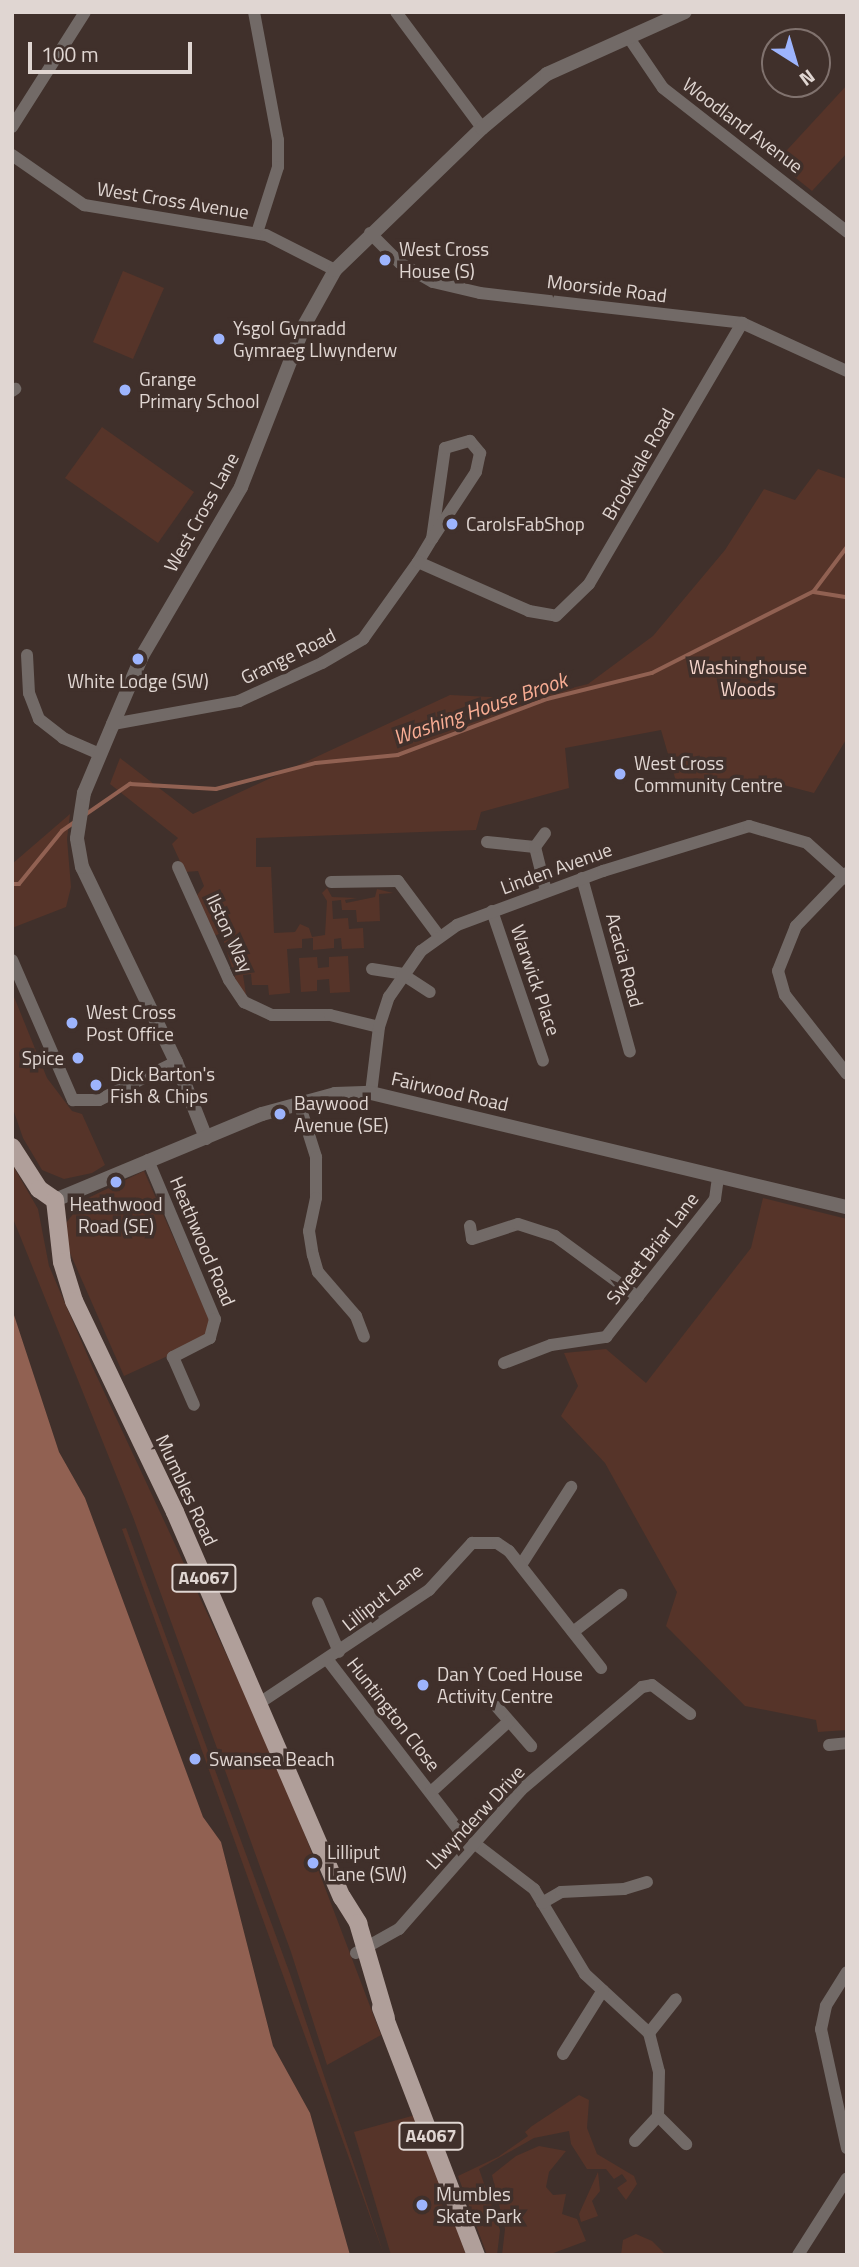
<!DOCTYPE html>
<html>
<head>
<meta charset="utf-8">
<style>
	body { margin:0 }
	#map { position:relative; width:859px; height:2267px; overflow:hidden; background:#40302b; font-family:"Titillium Web",sans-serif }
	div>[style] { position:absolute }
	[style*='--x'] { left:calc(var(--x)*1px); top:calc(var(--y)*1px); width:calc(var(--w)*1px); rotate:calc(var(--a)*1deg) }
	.green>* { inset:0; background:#563429 }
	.water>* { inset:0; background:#916152 }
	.stream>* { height:3.5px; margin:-1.75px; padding:0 1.75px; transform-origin:1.75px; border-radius:1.75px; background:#916152 }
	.minor>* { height:12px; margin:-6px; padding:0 6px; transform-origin:6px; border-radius:6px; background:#726a67 }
	.tertiary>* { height:14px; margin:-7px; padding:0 7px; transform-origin:7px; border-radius:7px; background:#726a67 }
	.primary>* { height:18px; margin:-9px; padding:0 9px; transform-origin:9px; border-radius:9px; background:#b09f9a }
	.dots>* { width:19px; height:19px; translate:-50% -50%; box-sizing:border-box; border:4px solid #40302b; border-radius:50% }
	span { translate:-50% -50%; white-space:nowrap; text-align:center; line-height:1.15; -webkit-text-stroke:7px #40302b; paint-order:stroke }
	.shield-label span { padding:2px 5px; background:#40302b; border:2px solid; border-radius:5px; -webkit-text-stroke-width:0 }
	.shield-label { font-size:18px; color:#e0d6d2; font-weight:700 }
	.street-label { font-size:19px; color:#e0d6d2 }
	.poi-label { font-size:19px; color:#e0d6d2 }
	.left { translate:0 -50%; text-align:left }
	.right { translate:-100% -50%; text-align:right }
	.park-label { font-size:19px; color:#f5d5cb }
	.water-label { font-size:21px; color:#f9ad94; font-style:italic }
	.frame { position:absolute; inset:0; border:14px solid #e0d6d2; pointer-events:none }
	.north { position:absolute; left:761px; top:28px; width:70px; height:70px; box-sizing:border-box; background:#40302b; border:2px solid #80726e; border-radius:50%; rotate:143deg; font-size:19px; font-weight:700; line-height:28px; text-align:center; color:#e0d6d2 }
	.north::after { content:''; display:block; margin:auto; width:24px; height:32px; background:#9db4fd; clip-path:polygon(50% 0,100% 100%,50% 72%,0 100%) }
	.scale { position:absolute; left:28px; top:42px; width:164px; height:32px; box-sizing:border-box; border:4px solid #e0d6d2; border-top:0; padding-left:9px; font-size:21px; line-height:24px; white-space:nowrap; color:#e0d6d2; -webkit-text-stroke:5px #40302b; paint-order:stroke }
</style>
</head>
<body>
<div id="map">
	<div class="green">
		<i style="clip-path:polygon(847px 85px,847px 153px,812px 191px,776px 162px)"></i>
		<i style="clip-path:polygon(123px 271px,164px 288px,133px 359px,93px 342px)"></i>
		<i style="clip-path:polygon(102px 427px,194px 492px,158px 543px,65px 478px)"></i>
		<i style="clip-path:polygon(818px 469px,847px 479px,847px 738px,814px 793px,764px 780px,678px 788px,661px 730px,565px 748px,569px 788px,481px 812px,476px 830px,256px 838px,256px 867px,271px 867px,274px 933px,295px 932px,300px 924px,309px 928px,312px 937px,325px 935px,327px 901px,322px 893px,327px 888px,332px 897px,357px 898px,345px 900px,346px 903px,375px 897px,377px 889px,393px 893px,379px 894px,380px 921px,357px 922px,356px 910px,342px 910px,341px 900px,332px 901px,333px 919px,348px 918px,349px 929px,363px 928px,364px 948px,342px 949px,341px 938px,334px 939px,334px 948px,313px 950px,313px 938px,302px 939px,302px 948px,287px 949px,290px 993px,269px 995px,268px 985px,252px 985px,251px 974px,243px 975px,247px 1001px,240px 993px,221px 933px,212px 937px,195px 898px,204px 886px,198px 871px,185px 872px,172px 844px,178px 838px,110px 784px,120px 758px,193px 814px,450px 695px,527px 699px,588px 684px,653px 636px,725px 550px,764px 489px,795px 500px)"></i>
		<i style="clip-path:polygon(70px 814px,67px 839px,71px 887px,66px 907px,12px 928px,12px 864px)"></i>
		<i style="clip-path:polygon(348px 956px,350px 992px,330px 993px,329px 979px,317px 980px,317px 991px,301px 992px,299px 958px,317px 957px,318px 968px,329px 967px,329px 957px)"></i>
		<i style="clip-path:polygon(12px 992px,47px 1078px,72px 1111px,82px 1114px,105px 1165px,92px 1173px,64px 1179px,42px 1170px,23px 1138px,12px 1106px)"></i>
		<i style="clip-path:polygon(12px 1164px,38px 1209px,49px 1266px,92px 1366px,281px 1772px,381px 2035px,327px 2065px,291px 1952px,133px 1517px,12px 1216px)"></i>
		<i style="clip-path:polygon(144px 1171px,210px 1321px,205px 1339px,124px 1376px,67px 1246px,66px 1223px,84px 1200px)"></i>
		<i style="clip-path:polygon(763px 1198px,847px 1219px,847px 1730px,818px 1732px,816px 1720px,745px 1706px,666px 1626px,677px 1592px,605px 1463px,561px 1416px,578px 1386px,564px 1353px,606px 1349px,646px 1383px,751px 1248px)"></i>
		<i style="clip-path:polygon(126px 1528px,290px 1974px,384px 2255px,122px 1529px)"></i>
		<i style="clip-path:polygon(579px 2095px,589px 2100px,587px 2128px,597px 2154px,634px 2176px,637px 2184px,626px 2200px,617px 2188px,627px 2181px,622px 2174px,614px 2179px,606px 2169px,587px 2169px,571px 2144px,569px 2131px,534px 2138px,479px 2169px,500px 2230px,497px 2255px,487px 2255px,458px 2176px,498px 2157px,528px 2136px,525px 2132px,532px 2126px)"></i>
		<i style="clip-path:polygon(419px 2114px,466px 2255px,391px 2255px,354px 2132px)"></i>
		<i style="clip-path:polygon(539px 2146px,566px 2151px,549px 2172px,546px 2187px,553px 2195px,566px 2194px,562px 2214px,577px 2219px,586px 2241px,548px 2255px,502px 2255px,505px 2229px,492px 2175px,516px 2156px)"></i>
		<i style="clip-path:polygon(598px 2172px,600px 2191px,592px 2201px,598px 2216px,581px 2222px,579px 2214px)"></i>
		<i style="clip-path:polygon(636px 2234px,652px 2241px,666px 2255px,621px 2255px,623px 2240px)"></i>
	</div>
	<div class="water">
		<i style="clip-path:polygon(12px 1309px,59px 1452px,85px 1498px,203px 1817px,221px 1842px,273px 2046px,310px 2113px,350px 2255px,12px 2255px)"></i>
	</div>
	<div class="stream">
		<i style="--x:814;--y:592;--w:33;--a:9"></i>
		<i style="--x:85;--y:815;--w:55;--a:-34.6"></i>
		<i style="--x:130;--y:784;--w:86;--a:3.3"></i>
		<i style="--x:216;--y:789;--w:103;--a:-14.6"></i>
		<i style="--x:316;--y:763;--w:82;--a:-5.6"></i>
		<i style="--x:398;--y:755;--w:159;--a:-20.6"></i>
		<i style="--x:547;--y:699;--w:108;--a:-13.9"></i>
		<i style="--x:652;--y:673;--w:182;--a:-26.8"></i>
		<i style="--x:814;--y:591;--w:55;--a:-53.1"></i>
		<i style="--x:12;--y:884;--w:7;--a:0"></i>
		<i style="--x:19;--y:884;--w:68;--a:-50.9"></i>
		<i style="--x:62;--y:831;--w:16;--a:-35"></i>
	</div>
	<div class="minor">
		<i style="--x:254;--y:12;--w:130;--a:79.4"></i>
		<i style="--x:278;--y:140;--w:27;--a:90"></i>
		<i style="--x:278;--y:167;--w:69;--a:107.7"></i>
		<i style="--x:396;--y:12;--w:144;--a:53.4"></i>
		<i style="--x:629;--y:38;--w:60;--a:55.8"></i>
		<i style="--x:663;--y:88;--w:234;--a:38"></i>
		<i style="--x:12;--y:127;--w:136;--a:-57.6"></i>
		<i style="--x:12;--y:155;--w:88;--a:34.8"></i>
		<i style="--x:84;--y:205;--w:184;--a:9.4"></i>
		<i style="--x:266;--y:235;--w:77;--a:26.9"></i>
		<i style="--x:370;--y:233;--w:42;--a:45"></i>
		<i style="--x:400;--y:263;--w:38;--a:30"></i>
		<i style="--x:433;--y:282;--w:48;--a:13.2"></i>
		<i style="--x:480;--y:293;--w:264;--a:6.5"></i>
		<i style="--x:742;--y:323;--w:115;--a:24.6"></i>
		<i style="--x:12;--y:391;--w:4;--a:-34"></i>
		<i style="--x:418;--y:562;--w:27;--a:-59"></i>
		<i style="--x:432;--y:539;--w:92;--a:-81.9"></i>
		<i style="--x:445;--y:448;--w:26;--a:-16"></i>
		<i style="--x:470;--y:441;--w:16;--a:50"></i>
		<i style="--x:480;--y:453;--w:19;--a:102"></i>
		<i style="--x:476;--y:472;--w:80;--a:123.3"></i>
		<i style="--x:27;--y:655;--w:38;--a:87"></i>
		<i style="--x:29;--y:693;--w:28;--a:69"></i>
		<i style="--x:39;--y:719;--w:31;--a:38"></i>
		<i style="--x:63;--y:738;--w:40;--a:23.4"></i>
		<i style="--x:113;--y:724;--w:128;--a:-10.3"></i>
		<i style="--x:239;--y:701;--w:91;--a:-24.6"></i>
		<i style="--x:322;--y:663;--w:48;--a:-30.3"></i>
		<i style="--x:363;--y:639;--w:95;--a:-54.5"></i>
		<i style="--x:418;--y:562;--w:121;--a:23.8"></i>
		<i style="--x:529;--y:611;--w:27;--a:10"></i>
		<i style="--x:556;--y:616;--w:46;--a:-44.1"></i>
		<i style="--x:589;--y:584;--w:303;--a:-59.6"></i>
		<i style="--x:487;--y:842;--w:48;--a:5.9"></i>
		<i style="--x:535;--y:847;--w:45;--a:76"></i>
		<i style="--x:535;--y:847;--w:17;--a:-54"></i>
		<i style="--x:178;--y:867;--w:124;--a:65.7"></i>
		<i style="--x:229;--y:980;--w:27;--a:56"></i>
		<i style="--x:244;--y:1002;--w:31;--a:25"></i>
		<i style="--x:272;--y:1015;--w:58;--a:0"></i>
		<i style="--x:330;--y:1015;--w:50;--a:13.8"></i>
		<i style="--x:847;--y:873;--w:74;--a:133.9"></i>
		<i style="--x:796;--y:926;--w:48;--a:111.8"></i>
		<i style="--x:778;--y:971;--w:25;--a:74"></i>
		<i style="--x:785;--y:995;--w:100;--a:51.9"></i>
		<i style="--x:582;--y:878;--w:180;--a:74.6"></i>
		<i style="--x:331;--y:882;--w:67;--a:-0.9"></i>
		<i style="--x:398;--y:881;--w:69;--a:53.3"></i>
		<i style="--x:492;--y:911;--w:158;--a:71.2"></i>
		<i style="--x:12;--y:960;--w:153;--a:66.5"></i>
		<i style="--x:73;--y:1100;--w:26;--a:0"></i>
		<i style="--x:99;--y:1100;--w:86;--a:-26.3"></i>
		<i style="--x:372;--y:969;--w:30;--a:9"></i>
		<i style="--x:402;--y:974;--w:33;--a:33"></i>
		<i style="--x:371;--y:1093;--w:66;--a:-83.1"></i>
		<i style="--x:379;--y:1027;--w:32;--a:-72"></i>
		<i style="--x:389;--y:997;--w:56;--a:-55.2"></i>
		<i style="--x:421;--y:951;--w:44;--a:-35.8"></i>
		<i style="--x:457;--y:925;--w:156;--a:-20.3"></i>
		<i style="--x:603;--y:871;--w:153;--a:-17.1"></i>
		<i style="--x:749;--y:826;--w:60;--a:16.3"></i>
		<i style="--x:807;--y:843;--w:54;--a:42"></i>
		<i style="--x:299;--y:1103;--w:57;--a:72.5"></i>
		<i style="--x:316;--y:1157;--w:41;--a:90"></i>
		<i style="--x:316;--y:1198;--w:34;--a:102"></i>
		<i style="--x:309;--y:1231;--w:24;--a:81"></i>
		<i style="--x:313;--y:1255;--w:18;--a:74"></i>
		<i style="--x:318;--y:1272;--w:58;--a:49.2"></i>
		<i style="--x:356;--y:1316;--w:22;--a:69"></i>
		<i style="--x:148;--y:1160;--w:173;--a:67.2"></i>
		<i style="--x:215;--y:1319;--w:20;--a:105"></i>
		<i style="--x:210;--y:1338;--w:42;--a:152.8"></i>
		<i style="--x:173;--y:1357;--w:52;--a:66.4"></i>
		<i style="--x:470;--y:1226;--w:13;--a:81"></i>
		<i style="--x:472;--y:1239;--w:48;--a:-18.1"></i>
		<i style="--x:518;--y:1224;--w:39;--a:18"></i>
		<i style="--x:555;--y:1236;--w:103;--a:36.3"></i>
		<i style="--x:504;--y:1363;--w:50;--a:-21"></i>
		<i style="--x:551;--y:1345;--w:56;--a:-8.3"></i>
		<i style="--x:606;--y:1337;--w:176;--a:-51.7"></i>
		<i style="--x:715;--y:1199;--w:21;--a:-82"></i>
		<i style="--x:521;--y:1565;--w:93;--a:-57.3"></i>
		<i style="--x:318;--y:1603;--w:53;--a:66.8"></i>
		<i style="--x:573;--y:1632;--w:61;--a:-37.6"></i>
		<i style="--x:327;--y:1659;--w:215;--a:52.4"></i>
		<i style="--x:258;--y:1704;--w:206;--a:-33.7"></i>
		<i style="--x:429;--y:1590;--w:64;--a:-47.5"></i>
		<i style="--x:472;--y:1543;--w:25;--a:0"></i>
		<i style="--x:497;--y:1543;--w:14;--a:34"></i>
		<i style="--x:509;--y:1551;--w:149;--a:51.8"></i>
		<i style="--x:497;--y:1707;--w:52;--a:48.9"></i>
		<i style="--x:829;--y:1745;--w:18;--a:-6"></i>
		<i style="--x:431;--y:1792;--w:105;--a:-42.3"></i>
		<i style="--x:474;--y:1843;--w:76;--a:37.5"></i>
		<i style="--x:534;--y:1889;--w:99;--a:59"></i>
		<i style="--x:585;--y:1974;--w:87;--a:42.7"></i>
		<i style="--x:649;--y:2033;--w:40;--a:75.6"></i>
		<i style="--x:659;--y:2072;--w:44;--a:91.3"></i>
		<i style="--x:658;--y:2116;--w:40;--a:45"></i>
		<i style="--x:542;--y:1903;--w:22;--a:-30"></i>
		<i style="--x:561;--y:1892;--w:63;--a:-2.7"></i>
		<i style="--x:624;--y:1889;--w:24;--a:-17"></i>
		<i style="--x:356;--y:1953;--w:49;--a:-29.2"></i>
		<i style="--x:399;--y:1929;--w:185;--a:-48.7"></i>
		<i style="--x:521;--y:1790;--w:159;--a:-40.4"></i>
		<i style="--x:642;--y:1687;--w:10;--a:-11"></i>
		<i style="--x:652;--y:1685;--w:48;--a:37.3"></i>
		<i style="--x:847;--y:1972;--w:40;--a:122"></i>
		<i style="--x:826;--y:2006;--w:24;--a:102"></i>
		<i style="--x:821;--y:2029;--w:122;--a:77.7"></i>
		<i style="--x:649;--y:2033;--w:43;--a:-51.5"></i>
		<i style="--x:563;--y:2054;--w:75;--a:-58"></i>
		<i style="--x:635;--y:2141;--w:34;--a:-47"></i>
		<i style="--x:798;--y:2255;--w:91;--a:-57.5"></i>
	</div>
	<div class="tertiary">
		<i style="--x:206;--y:1138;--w:82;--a:-111.5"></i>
		<i style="--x:176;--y:1062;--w:216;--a:-115.7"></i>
		<i style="--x:82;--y:867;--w:29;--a:-100"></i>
		<i style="--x:77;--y:838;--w:46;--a:-81.2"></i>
		<i style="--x:84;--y:793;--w:75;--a:-67.2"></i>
		<i style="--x:113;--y:724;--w:74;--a:-66.9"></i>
		<i style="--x:142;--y:656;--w:196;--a:-59.6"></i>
		<i style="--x:241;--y:487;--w:175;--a:-68.6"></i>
		<i style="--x:305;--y:324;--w:62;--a:-60.9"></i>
		<i style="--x:335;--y:270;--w:204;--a:-44"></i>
		<i style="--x:482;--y:128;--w:85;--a:-39.7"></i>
		<i style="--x:547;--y:74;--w:151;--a:-24.2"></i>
		<i style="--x:55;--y:1200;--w:224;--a:-22.6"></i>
		<i style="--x:262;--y:1114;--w:76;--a:-15.3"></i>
		<i style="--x:335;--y:1094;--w:36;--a:-2"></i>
		<i style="--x:371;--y:1093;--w:489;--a:13.5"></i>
	</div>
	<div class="primary">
		<i style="--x:12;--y:1147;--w:50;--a:57.3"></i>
		<i style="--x:39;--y:1189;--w:19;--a:35"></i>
		<i style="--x:55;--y:1200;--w:62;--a:83.6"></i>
		<i style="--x:62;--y:1262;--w:41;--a:72.9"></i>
		<i style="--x:74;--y:1301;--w:234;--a:64.4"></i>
		<i style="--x:175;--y:1512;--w:420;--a:66.6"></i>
		<i style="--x:342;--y:1897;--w:31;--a:58"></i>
		<i style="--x:358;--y:1923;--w:99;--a:73.6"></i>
		<i style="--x:381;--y:2008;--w:265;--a:69"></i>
	</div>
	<div class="dots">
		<i style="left:385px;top:260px;background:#9db4fd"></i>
		<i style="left:219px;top:339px;background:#9db4fd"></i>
		<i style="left:125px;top:390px;background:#9db4fd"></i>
		<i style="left:452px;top:524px;background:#9db4fd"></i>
		<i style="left:138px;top:659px;background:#9db4fd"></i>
		<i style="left:620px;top:774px;background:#9db4fd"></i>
		<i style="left:72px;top:1023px;background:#9db4fd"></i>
		<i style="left:78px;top:1058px;background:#9db4fd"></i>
		<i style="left:96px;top:1085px;background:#9db4fd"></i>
		<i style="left:280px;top:1114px;background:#9db4fd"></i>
		<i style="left:116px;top:1182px;background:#9db4fd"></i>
		<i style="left:423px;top:1685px;background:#9db4fd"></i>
		<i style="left:195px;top:1759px;background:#9db4fd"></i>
		<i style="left:313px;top:1863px;background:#9db4fd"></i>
		<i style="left:422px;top:2205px;background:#9db4fd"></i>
	</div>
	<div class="shield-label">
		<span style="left:204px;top:1578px">A4067</span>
		<span style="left:431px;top:2136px">A4067</span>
	</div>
	<div class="street-label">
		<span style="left:743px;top:125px;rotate:37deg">Woodland Avenue</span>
		<span style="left:173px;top:200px;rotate:9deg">West Cross Avenue</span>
		<span style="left:607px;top:288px;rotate:7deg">Moorside Road</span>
		<span style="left:638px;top:464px;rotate:-60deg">Brookvale Road</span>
		<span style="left:201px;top:512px;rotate:-61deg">West Cross Lane</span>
		<span style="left:288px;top:656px;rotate:-26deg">Grange Road</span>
		<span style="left:556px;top:868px;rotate:-20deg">Linden Avenue</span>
		<span style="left:230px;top:933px;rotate:65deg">Ilston Way</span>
		<span style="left:625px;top:960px;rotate:75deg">Acacia Road</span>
		<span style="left:536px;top:980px;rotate:71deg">Warwick Place</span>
		<span style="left:450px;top:1091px;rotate:13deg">Fairwood Road</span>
		<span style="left:203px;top:1241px;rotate:67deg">Heathwood Road</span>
		<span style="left:652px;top:1248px;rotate:-52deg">Sweet Briar Lane</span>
		<span style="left:187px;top:1490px;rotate:65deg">Mumbles Road</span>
		<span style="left:382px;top:1597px;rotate:-38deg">Lilliput Lane</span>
		<span style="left:394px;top:1714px;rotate:52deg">Huntington Close</span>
		<span style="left:475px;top:1817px;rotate:-47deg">Llwynderw Drive</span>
	</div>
	<div class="poi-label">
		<span class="left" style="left:399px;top:260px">West Cross<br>House (S)</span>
		<span class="left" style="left:233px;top:339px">Ysgol Gynradd<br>Gymraeg Llwynderw</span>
		<span class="left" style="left:139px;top:390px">Grange<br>Primary School</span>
		<span class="left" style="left:466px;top:524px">CarolsFabShop</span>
		<span style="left:138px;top:681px">White Lodge (SW)</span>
		<span class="left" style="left:634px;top:774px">West Cross<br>Community Centre</span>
		<span class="left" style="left:86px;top:1023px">West Cross<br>Post Office</span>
		<span class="right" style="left:64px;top:1058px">Spice</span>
		<span class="left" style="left:110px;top:1085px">Dick Barton's<br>Fish &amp; Chips</span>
		<span class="left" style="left:294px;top:1114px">Baywood<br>Avenue (SE)</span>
		<span style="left:116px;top:1215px">Heathwood<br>Road (SE)</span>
		<span class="left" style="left:437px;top:1685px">Dan Y Coed House<br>Activity Centre</span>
		<span class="left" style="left:209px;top:1759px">Swansea Beach</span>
		<span class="left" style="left:327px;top:1863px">Lilliput<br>Lane (SW)</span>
		<span class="left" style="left:436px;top:2205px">Mumbles<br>Skate Park</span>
	</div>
	<div class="park-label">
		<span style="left:748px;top:678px">Washinghouse<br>Woods</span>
	</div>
	<div class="water-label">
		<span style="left:480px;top:708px;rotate:-19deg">Washing House Brook</span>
	</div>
	<div class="frame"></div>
	<div class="north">N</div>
	<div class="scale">100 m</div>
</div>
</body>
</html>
